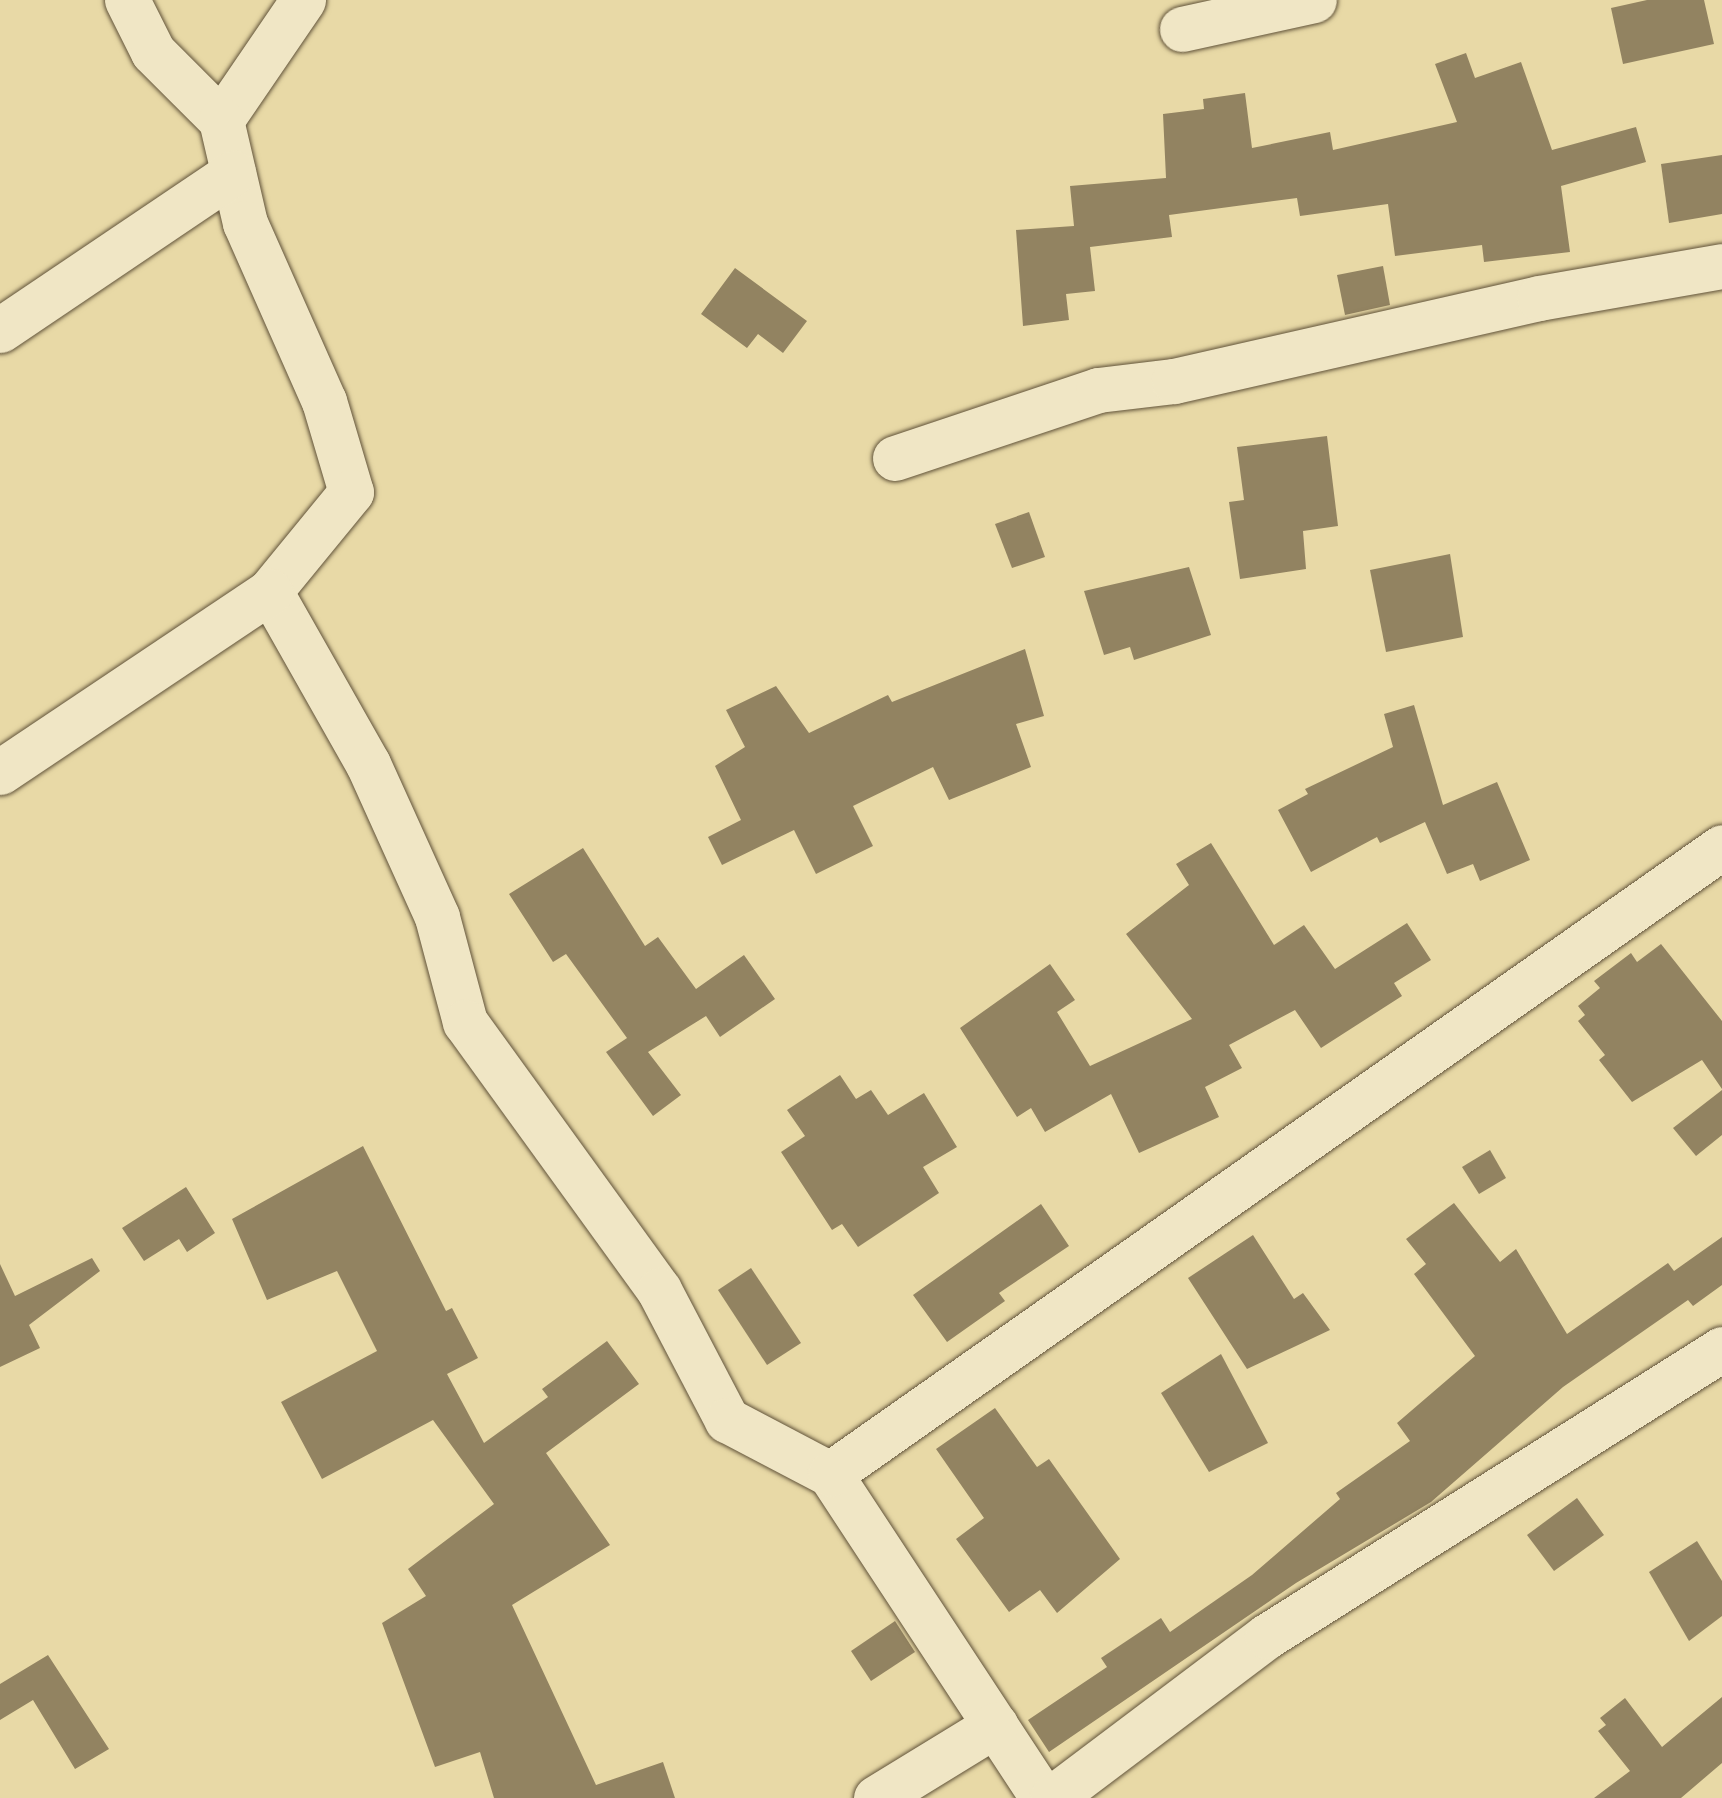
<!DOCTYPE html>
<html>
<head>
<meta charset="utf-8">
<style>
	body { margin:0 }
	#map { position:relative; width:1722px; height:1798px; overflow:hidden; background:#e8d9a6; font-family:"IM FELL DW Pica",serif }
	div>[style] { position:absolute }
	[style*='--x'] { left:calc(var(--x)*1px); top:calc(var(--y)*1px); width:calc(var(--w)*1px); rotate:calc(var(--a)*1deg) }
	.building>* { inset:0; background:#928361 }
	.roads { filter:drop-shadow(0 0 2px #61533a) drop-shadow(0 0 2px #61533a) }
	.street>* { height:45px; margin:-22.5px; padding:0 22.5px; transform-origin:22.5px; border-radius:22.5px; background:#f0e6c5 }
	span { translate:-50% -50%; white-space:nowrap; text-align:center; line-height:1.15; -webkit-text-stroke:8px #f0e6c5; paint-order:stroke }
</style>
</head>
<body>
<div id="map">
	<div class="building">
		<i style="clip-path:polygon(1647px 0,1704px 0,1714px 44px,1623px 64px,1611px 8px)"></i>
		<i style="clip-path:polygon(1466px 53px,1475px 78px,1521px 62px,1552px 150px,1636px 127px,1646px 162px,1561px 186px,1570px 252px,1484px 262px,1482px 245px,1395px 256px,1388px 204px,1300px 216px,1297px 198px,1169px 215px,1172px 237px,1090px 247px,1095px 291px,1066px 294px,1069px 320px,1023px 326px,1016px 230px,1074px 226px,1070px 186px,1166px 178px,1163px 114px,1204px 109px,1203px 99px,1245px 93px,1252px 148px,1330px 132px,1333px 150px,1457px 122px,1435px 64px)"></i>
		<i style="clip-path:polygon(1722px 155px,1722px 214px,1669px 223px,1661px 164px)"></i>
		<i style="clip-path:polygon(1383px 266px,1390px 305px,1345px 315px,1337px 275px)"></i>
		<i style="clip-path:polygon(735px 268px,807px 321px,783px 353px,758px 334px,747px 348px,701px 314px)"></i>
		<i style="clip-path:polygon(1327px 436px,1338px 526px,1303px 531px,1306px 569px,1240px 579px,1229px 502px,1244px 500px,1237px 447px)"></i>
		<i style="clip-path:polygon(1029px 512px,1045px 557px,1012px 568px,995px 524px)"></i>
		<i style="clip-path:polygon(1450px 554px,1463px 637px,1386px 652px,1370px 570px)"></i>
		<i style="clip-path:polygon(1189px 567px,1211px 635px,1134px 660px,1130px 647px,1104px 655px,1084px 591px)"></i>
		<i style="clip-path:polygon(1025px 649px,1044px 716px,1016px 724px,1031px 767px,949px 800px,933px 767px,853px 806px,873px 846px,816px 874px,794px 830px,722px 865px,708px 837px,741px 820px,715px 766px,745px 747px,726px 710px,776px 686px,809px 733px,888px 695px,892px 702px)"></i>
		<i style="clip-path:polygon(1414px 705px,1443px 805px,1497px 782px,1530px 860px,1480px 881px,1473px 864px,1447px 874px,1425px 822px,1380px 843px,1377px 837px,1311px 872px,1278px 810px,1308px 794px,1305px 789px,1393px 747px,1384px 714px)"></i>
		<i style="clip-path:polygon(1211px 843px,1274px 945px,1304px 925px,1335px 969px,1407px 923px,1431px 960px,1394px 983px,1402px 996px,1321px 1048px,1295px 1010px,1229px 1045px,1242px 1068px,1205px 1087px,1219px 1117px,1139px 1153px,1111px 1094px,1045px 1132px,1031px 1108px,1017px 1117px,960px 1028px,1050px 964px,1075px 1000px,1057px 1012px,1090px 1066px,1192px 1019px,1126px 934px,1189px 885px,1176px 864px)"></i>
		<i style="clip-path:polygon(583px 848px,645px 946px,658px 937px,696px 989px,744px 955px,775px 999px,720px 1037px,706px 1016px,648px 1052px,681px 1095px,653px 1116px,606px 1052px,627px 1038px,566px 954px,553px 962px,509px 894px)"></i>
		<i style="clip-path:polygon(1661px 944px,1722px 1021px,1722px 1089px,1702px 1060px,1632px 1102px,1599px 1060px,1605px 1055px,1578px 1021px,1585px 1015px,1578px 1006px,1600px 988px,1594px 981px,1631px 953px,1637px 962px)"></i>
		<i style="clip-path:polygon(840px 1075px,856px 1099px,871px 1090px,888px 1115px,924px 1093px,957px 1147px,923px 1167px,939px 1193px,858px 1247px,842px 1224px,832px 1230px,781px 1152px,805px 1136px,787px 1110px)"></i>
		<i style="clip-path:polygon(1722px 1090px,1722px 1135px,1696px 1156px,1673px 1128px)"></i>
		<i style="clip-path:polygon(363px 1146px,446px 1311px,452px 1308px,478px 1358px,447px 1374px,484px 1443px,548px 1397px,542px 1389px,607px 1341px,639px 1384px,546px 1453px,610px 1545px,512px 1605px,596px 1785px,663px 1762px,675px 1798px,494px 1798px,480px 1752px,435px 1767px,382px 1623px,426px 1596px,408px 1569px,494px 1504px,433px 1420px,322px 1479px,281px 1402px,377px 1351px,337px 1271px,267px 1300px,232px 1219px)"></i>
		<i style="clip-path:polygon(1490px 1150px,1506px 1178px,1479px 1194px,1462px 1167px)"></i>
		<i style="clip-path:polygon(186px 1187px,215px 1233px,187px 1252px,179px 1239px,144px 1261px,122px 1228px)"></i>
		<i style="clip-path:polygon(1454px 1203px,1500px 1262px,1516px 1249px,1567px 1334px,1668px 1263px,1674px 1271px,1722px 1237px,1722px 1285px,1693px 1306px,1688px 1300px,1563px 1387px,1431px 1502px,1296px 1583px,1049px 1752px,1028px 1720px,1107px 1667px,1101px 1658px,1161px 1618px,1170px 1632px,1252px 1575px,1340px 1499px,1336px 1493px,1410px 1441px,1397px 1423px,1475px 1356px,1414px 1274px,1426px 1264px,1406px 1239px)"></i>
		<i style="clip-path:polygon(1041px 1204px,1069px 1246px,999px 1293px,1005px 1301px,947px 1342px,913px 1295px)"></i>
		<i style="clip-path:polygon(1253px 1235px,1294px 1299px,1303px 1293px,1330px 1330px,1247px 1369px,1188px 1278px)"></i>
		<i style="clip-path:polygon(92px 1258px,100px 1271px,29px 1325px,40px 1348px,0 1367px,0 1264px,15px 1296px)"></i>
		<i style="clip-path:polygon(751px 1268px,801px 1343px,767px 1365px,718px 1290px)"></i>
		<i style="clip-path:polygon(1221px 1354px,1268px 1443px,1209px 1472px,1161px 1393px)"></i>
		<i style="clip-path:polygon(995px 1408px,1037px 1467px,1049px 1459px,1120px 1559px,1057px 1613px,1040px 1590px,1009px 1612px,956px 1539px,984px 1518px,936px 1449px)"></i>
		<i style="clip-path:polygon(1577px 1498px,1604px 1535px,1554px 1571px,1527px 1535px)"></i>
		<i style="clip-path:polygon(1697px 1541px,1722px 1581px,1722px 1616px,1689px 1641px,1649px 1572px)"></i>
		<i style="clip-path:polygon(895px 1621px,915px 1652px,871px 1681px,851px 1651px)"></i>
		<i style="clip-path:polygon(48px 1655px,109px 1749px,75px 1769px,33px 1700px,0 1720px,0 1684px)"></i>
		<i style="clip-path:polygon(1722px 1697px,1722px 1763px,1681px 1798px,1594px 1798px,1630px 1771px,1598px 1731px,1606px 1725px,1600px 1718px,1625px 1698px,1662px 1747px)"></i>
	</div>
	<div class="roads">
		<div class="street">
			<i style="--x:127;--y:0;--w:58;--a:63.4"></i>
			<i style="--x:153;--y:52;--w:96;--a:45"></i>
			<i style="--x:303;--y:0;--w:145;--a:124.3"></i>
			<i style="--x:221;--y:120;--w:106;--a:76.9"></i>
			<i style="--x:245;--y:223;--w:195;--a:66.1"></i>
			<i style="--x:324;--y:401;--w:95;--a:73.5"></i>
			<i style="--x:351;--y:492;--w:128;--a:129.3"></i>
			<i style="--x:270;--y:591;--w:199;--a:60.5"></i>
			<i style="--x:368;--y:764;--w:168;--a:65.7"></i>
			<i style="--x:437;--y:917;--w:109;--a:75.1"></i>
			<i style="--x:465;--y:1022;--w:331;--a:54.1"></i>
			<i style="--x:659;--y:1290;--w:147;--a:62.4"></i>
			<i style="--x:727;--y:1420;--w:116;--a:27.7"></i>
			<i style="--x:830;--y:1474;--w:388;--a:56.7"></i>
			<i style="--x:1182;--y:29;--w:135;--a:-12.4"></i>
			<i style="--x:0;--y:330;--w:281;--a:-34"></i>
			<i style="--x:895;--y:458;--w:214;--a:-18.5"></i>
			<i style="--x:1098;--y:390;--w:77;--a:-6.8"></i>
			<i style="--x:1174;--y:381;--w:374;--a:-12.8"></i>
			<i style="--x:1539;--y:298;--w:186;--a:-9.9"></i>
			<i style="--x:0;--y:772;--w:325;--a:-33.8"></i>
			<i style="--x:830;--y:1474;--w:1090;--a:-35.1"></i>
			<i style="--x:876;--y:1798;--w:140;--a:-31.5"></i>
			<i style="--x:1052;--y:1798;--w:269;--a:-37"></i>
			<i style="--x:1267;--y:1636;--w:538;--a:-32.24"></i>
		</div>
	</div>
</div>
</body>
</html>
